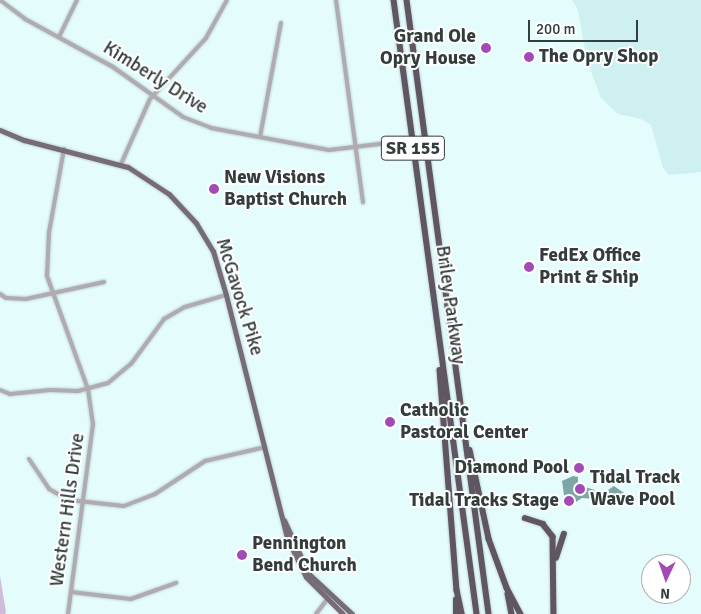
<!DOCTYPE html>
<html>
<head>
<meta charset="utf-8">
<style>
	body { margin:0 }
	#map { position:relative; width:701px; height:614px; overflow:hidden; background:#e4fcfc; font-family:Signika,sans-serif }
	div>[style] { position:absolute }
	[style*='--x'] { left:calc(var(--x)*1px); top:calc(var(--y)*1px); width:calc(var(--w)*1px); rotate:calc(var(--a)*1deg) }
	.built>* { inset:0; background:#cff0f0 }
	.green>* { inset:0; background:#d1bcd7 }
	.water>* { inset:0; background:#7da7a7 }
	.roads { filter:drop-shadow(0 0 1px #c1d6d6) drop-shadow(0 0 1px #c1d6d6) }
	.minor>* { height:4px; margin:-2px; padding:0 2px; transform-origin:2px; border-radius:2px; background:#b0aab1 }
	.major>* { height:5px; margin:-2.5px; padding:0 2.5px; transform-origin:2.5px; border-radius:2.5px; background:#756c78 }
	.highway>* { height:5.5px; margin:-2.75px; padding:0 2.75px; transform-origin:2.75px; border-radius:2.75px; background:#605663 }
	.dots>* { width:14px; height:14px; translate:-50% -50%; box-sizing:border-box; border:2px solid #fff; border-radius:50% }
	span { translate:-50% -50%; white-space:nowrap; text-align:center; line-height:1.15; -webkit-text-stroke:4px #fff; paint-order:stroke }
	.shield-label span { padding:1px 4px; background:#fff; border:1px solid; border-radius:4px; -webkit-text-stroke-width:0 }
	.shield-label { font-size:18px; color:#333d3d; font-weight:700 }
	.poi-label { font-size:19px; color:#333d3d; font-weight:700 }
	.right { translate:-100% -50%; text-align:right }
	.left { translate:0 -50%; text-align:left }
	.street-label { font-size:19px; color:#333d3d }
	.north { position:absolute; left:641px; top:554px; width:50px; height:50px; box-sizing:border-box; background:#fff; border:1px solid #adb1b1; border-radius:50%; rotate:183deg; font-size:14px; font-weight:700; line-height:20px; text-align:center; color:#333d3d }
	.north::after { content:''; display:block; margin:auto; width:18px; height:22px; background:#a24bb7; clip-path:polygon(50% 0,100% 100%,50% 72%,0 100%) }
	.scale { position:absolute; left:528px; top:20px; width:110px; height:22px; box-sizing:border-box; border:2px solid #333d3d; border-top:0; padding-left:6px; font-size:15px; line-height:18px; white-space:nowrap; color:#333d3d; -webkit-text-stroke:4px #fff; paint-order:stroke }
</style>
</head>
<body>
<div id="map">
	<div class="built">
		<i style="clip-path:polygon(572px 0,701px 0,701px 172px,669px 175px,663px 168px,651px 125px,641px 119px,618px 114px,601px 98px,587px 61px,578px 10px)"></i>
	</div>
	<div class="green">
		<i style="clip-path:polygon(0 576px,6px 612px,5px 614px,0 614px)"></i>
	</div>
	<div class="water">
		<i style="clip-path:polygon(573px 476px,578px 477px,578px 485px,595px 490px,595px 499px,582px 498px,576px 502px,564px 495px,562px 481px)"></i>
		<i style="clip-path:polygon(614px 486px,627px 495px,626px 496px,610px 496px,608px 490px)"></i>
	</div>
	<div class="roads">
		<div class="minor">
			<i style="--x:0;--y:0;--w:31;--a:37"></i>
			<i style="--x:25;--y:19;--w:100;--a:28.6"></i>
			<i style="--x:113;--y:67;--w:86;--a:35.5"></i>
			<i style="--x:183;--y:117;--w:30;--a:21"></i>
			<i style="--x:211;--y:128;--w:120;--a:10.6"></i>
			<i style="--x:329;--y:150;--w:68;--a:-6.7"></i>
			<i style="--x:336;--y:0;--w:204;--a:82.4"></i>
			<i style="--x:59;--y:37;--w:41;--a:-64.1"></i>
			<i style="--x:260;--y:137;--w:116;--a:-79.6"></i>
			<i style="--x:64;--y:149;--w:84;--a:100.2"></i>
			<i style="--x:49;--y:232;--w:44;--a:92.6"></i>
			<i style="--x:47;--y:276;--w:120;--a:70.1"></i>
			<i style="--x:88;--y:389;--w:35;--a:82"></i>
			<i style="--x:93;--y:424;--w:192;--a:97.5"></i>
			<i style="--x:121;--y:164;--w:71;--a:-66"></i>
			<i style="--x:150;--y:99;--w:83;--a:-47.4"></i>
			<i style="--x:206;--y:38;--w:43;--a:-61.1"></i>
			<i style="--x:0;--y:294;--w:7;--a:34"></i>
			<i style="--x:6;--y:298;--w:20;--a:3"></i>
			<i style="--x:26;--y:299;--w:80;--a:-12.3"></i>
			<i style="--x:0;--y:390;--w:11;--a:22"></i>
			<i style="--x:10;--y:394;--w:40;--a:-5.7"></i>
			<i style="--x:50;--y:390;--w:28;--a:2"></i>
			<i style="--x:78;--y:391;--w:31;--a:-15"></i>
			<i style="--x:108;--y:383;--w:30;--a:-40"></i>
			<i style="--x:131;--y:364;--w:56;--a:-53.7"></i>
			<i style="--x:164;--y:319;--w:24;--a:-30"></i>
			<i style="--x:185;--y:307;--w:43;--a:-16.3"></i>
			<i style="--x:29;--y:459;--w:36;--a:56"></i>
			<i style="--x:49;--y:489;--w:23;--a:29"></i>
			<i style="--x:69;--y:500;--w:55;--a:6.2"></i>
			<i style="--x:124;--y:506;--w:33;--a:-21"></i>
			<i style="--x:155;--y:494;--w:60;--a:-33.4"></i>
			<i style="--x:205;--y:461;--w:62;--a:-13.1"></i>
			<i style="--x:71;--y:592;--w:60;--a:6.7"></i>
			<i style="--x:131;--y:599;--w:48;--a:-19.6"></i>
			<i style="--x:316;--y:614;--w:20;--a:-53"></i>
		</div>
		<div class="major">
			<i style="--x:0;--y:130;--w:26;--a:23"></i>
			<i style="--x:24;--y:140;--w:107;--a:14.6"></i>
			<i style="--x:128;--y:167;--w:49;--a:33.4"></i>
			<i style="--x:169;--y:194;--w:40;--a:47"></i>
			<i style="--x:196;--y:223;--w:33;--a:59"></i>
			<i style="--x:213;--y:251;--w:46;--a:73.5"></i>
			<i style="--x:226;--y:295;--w:251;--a:75.9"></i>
			<i style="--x:287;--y:538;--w:43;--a:64"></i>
			<i style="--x:306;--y:577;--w:52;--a:45"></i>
			<i style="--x:284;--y:520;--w:60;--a:65.2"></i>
			<i style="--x:309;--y:574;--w:59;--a:42.9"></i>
		</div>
		<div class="highway">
			<i style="--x:394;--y:0;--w:620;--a:82.3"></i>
			<i style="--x:407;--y:0;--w:619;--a:82.39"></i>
			<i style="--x:440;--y:370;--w:221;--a:85.6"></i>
			<i style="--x:457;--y:590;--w:25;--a:78"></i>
			<i style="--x:470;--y:450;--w:91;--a:77.9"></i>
			<i style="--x:489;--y:539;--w:52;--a:69.8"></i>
			<i style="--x:507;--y:588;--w:30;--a:62"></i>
			<i style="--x:525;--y:518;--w:19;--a:18"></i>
			<i style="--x:543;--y:524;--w:16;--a:52"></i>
			<i style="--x:553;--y:537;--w:77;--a:89.3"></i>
			<i style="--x:556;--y:558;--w:25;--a:-72"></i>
			<i style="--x:508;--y:594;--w:20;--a:79"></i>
			<i style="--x:456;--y:614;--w:14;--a:-90"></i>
		</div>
	</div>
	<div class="dots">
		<i style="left:486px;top:48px;background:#a24bb7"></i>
		<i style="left:529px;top:57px;background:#a24bb7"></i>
		<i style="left:214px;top:189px;background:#a24bb7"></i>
		<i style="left:529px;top:267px;background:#a24bb7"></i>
		<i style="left:390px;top:422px;background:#a24bb7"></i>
		<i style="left:579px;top:468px;background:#a24bb7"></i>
		<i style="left:580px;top:489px;background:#a24bb7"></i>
		<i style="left:569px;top:501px;background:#a24bb7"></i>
		<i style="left:242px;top:555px;background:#a24bb7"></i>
	</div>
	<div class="shield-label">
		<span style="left:413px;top:148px">SR 155</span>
	</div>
	<div class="poi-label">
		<span class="right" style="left:476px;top:48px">Grand Ole<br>Opry House</span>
		<span class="left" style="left:539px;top:57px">The Opry Shop</span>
		<span class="left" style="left:224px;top:189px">New Visions<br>Baptist Church</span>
		<span class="left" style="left:539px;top:267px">FedEx Office<br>Print &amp; Ship</span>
		<span class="left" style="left:400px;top:422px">Catholic<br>Pastoral Center</span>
		<span class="right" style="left:569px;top:468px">Diamond Pool</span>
		<span class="left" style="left:590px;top:489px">Tidal Track<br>Wave Pool</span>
		<span class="right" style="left:559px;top:501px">Tidal Tracks Stage</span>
		<span class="left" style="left:252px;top:555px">Pennington<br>Bend Church</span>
	</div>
	<div class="street-label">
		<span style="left:155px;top:78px;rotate:32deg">Kimberly Drive</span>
		<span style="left:239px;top:297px;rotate:73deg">McGavock Pike</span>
		<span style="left:450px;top:305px;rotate:82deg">Briley Parkway</span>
		<span style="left:68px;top:510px;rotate:-82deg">Western Hills Drive</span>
	</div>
	<div class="north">N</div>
	<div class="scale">200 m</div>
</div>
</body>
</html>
